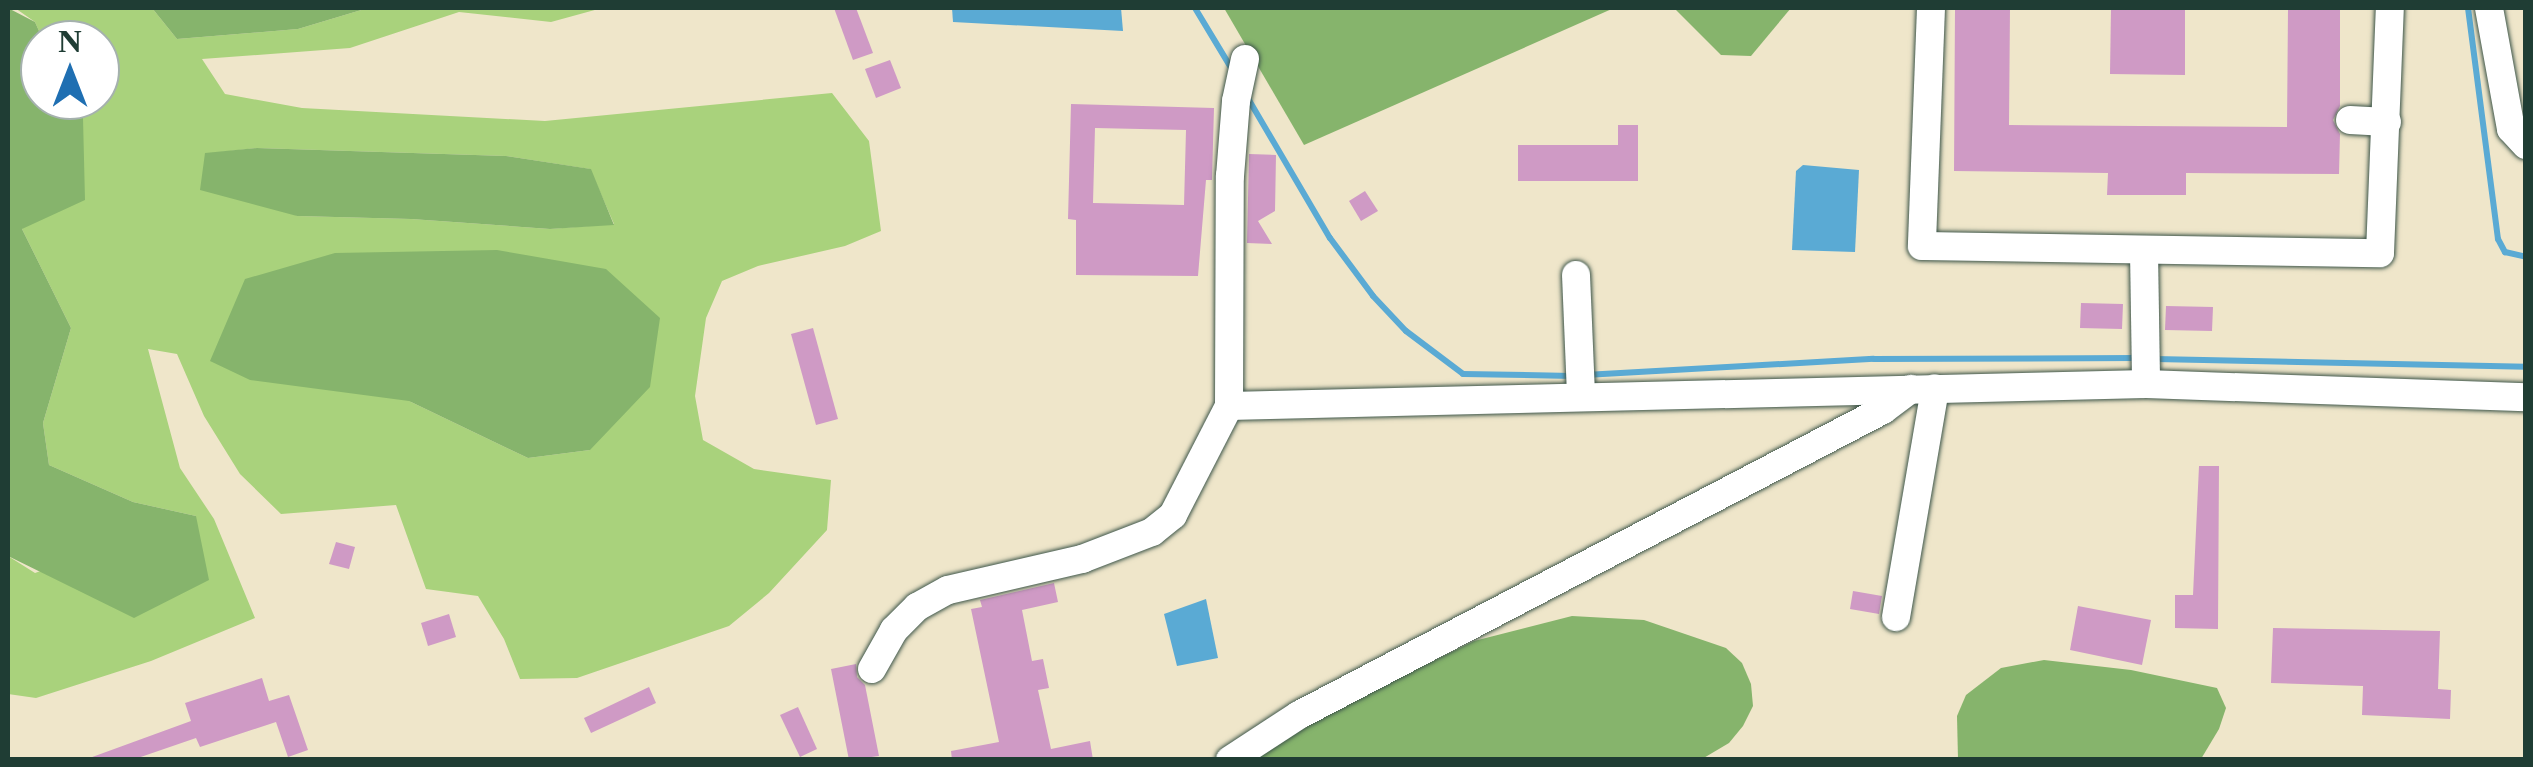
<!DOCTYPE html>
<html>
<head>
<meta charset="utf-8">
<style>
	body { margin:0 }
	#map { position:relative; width:2533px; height:767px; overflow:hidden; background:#efe6ca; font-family:"Libre Caslon Text",serif }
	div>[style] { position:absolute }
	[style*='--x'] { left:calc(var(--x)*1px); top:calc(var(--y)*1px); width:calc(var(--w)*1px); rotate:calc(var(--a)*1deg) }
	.green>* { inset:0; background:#a9d27c }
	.forest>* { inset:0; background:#86b46c }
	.water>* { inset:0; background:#5aaad4 }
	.stream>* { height:6px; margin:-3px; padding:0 3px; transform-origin:3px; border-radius:3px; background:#5aaad4 }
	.building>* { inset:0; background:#cf9ac5 }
	.roads { filter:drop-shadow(0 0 2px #3e564a) drop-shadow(0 0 2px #3e564a) }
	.minor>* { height:28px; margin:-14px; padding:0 14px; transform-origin:14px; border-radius:14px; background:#fff }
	span { translate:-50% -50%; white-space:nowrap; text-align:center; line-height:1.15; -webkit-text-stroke:8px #fff; paint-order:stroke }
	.frame { position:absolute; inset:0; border:10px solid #1f3d34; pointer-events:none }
	.north { position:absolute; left:20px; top:20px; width:100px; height:100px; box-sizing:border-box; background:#fff; border:2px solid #a5b1ae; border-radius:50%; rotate:0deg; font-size:28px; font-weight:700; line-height:40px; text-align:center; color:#1f3d34 }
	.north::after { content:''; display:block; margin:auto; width:35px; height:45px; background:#1f6fb2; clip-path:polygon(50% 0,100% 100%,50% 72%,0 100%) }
</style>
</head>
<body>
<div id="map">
	<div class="green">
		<i style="clip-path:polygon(evenodd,15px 8px,152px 8px,177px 39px,298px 29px,368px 8px,602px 8px,551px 22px,459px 12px,350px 48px,202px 59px,225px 94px,302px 108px,545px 121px,832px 93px,869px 141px,881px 231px,845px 246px,758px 266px,722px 281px,706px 318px,695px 396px,703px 440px,754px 469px,831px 480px,827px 530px,769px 593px,729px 626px,577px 678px,520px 679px,504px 639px,478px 596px,426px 589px,396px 505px,281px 514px,240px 474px,204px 416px,177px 354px,148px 349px,180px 468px,214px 519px,255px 618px,151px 661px,36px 698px,8px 694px,8px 556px,35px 573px,196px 516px,133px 502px,49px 465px,43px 423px,71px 328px,22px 229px,83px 118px,74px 100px,100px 100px,100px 40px,43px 40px,35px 22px,15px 8px,257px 148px,506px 156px,590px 169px,614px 224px,550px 229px,411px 219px,297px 216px,205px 154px,257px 148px,15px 8px,409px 401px,590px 450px,528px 458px,409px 401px)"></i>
	</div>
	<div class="forest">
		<i style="clip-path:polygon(8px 8px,35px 22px,43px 40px,40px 100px,74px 100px,83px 118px,85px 200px,22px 229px,71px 328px,43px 423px,49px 465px,133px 502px,196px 516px,209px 580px,134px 618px,8px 556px)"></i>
		<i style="clip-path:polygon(152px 8px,368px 8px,298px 29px,177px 39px)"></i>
		<i style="clip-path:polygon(1224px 8px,1614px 8px,1304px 145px)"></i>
		<i style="clip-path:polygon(1674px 8px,1791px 8px,1751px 56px,1721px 55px)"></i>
		<i style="clip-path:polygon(257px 148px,506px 156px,591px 169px,614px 225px,550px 229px,411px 219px,297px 216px,200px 190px,205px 153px)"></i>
		<i style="clip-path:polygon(497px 250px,606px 269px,660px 318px,650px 387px,590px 450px,528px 458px,409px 401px,250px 380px,210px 361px,245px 279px,335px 253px)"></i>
		<i style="clip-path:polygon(1572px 616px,1644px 620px,1726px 648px,1742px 663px,1751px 684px,1753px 706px,1743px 726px,1729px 743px,1702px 759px,1248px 760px,1307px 723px,1474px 641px)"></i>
		<i style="clip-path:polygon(2044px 660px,2131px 670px,2217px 688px,2226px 708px,2219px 729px,2201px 759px,1958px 759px,1957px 716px,1966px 695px,2001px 668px)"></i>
	</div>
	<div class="water">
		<i style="clip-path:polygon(952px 8px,1121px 8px,1123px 31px,953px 22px)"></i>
		<i style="clip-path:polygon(1803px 165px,1859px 170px,1855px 252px,1792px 250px,1796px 171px)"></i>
		<i style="clip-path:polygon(1206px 599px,1218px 658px,1177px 666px,1164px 614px)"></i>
	</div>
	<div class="stream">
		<i style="--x:1195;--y:8;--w:74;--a:58.9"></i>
		<i style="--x:2468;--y:8;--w:233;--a:82.6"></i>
		<i style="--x:2498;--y:239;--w:15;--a:62"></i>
		<i style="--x:2505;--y:252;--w:22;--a:13"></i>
		<i style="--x:1246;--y:95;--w:166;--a:59.6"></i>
		<i style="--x:1330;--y:238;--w:72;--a:53.4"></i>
		<i style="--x:1373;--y:296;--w:48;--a:46.7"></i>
		<i style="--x:1406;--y:331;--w:71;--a:37"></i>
		<i style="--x:1463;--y:374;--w:110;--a:1"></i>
		<i style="--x:2155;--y:359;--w:371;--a:1.2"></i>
		<i style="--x:1585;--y:375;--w:289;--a:-3.2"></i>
		<i style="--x:1874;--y:359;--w:263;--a:-0.2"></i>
	</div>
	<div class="building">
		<i style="clip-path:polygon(834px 8px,856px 8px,873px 53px,853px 60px)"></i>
		<i style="clip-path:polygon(1955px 8px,2010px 8px,2009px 125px,2287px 127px,2288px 8px,2340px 8px,2340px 106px,2333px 120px,2340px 134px,2339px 174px,2186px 173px,2186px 195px,2107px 195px,2108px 173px,1954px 171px)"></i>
		<i style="clip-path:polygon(2111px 8px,2185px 8px,2185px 75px,2110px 74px)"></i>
		<i style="clip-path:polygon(890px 60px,901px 88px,876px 98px,865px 69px)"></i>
		<i style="clip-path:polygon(evenodd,1071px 104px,1214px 108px,1212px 180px,1206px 180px,1198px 276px,1076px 275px,1076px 220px,1068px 219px,1071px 104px,1095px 128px,1186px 130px,1184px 205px,1093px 203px,1095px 128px)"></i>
		<i style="clip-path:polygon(1618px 125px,1638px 125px,1638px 181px,1518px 181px,1518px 145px,1618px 145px)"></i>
		<i style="clip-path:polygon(1249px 154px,1276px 155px,1275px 211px,1258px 221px,1272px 244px,1247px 243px)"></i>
		<i style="clip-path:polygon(1365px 191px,1378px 211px,1361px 221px,1349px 201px)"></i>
		<i style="clip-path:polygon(2081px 303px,2123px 304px,2122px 329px,2080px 328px)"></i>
		<i style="clip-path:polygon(2166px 306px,2213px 307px,2212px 331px,2165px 330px)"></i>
		<i style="clip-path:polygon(813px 328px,838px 419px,816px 425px,791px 334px)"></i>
		<i style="clip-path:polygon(2199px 466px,2219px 466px,2218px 629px,2175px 628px,2175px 595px,2193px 595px)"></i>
		<i style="clip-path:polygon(336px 542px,355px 547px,349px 569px,329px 564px)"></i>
		<i style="clip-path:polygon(1054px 583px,1058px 602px,1022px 610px,1032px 661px,1043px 659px,1049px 688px,1038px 690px,1051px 749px,1090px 741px,1093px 760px,952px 760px,951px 751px,999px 742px,971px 609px,982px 607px,980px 600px)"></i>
		<i style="clip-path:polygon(1853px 591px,1882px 596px,1879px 614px,1850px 609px)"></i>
		<i style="clip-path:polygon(2078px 606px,2151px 620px,2142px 665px,2070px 650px)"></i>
		<i style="clip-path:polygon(449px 614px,456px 637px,428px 646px,421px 623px)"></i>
		<i style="clip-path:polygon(2273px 628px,2440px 631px,2438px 689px,2451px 690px,2450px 719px,2362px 715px,2363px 686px,2271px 683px)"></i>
		<i style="clip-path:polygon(856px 664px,857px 677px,865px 685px,879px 756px,849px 760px,831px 669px)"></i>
		<i style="clip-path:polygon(262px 678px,269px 701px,289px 695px,308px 750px,288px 757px,276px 722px,200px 747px,196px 738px,132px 760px,84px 760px,191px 721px,185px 703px)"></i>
		<i style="clip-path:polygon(649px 687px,656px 703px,591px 733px,584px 718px)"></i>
		<i style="clip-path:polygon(798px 707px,817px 749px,800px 757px,780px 715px)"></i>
	</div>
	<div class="roads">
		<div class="minor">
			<i style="--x:1931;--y:8;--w:238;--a:92.2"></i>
			<i style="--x:1922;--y:246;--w:458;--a:0.9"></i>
			<i style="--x:2380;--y:253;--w:245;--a:-87.7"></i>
			<i style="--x:2489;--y:8;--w:123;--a:79.7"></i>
			<i style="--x:2511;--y:129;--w:22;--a:47"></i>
			<i style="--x:2350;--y:120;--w:37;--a:3"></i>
			<i style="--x:2144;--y:251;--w:133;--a:89.1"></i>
			<i style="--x:1576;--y:275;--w:120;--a:87.6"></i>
			<i style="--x:1229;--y:406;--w:917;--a:-1.37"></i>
			<i style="--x:2146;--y:384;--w:380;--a:2"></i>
			<i style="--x:1896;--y:617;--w:232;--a:-80.3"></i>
			<i style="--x:872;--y:669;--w:45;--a:-60.6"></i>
			<i style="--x:894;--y:630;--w:33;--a:-45"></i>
			<i style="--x:917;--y:607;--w:35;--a:-29"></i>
			<i style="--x:948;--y:590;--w:138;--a:-13"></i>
			<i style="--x:1082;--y:559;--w:75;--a:-21.1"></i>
			<i style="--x:1152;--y:532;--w:27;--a:-39"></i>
			<i style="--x:1173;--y:515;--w:123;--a:-62.8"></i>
			<i style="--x:1229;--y:406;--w:230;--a:-89.8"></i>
			<i style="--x:1230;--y:176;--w:75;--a:-85.4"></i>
			<i style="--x:1236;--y:101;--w:43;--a:-77.9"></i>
			<i style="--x:1230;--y:760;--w:82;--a:-33.1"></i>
			<i style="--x:1299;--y:715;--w:659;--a:-27.58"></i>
			<i style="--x:1883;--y:410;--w:35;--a:-37"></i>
		</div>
	</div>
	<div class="frame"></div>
	<div class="north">N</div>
</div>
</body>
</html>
